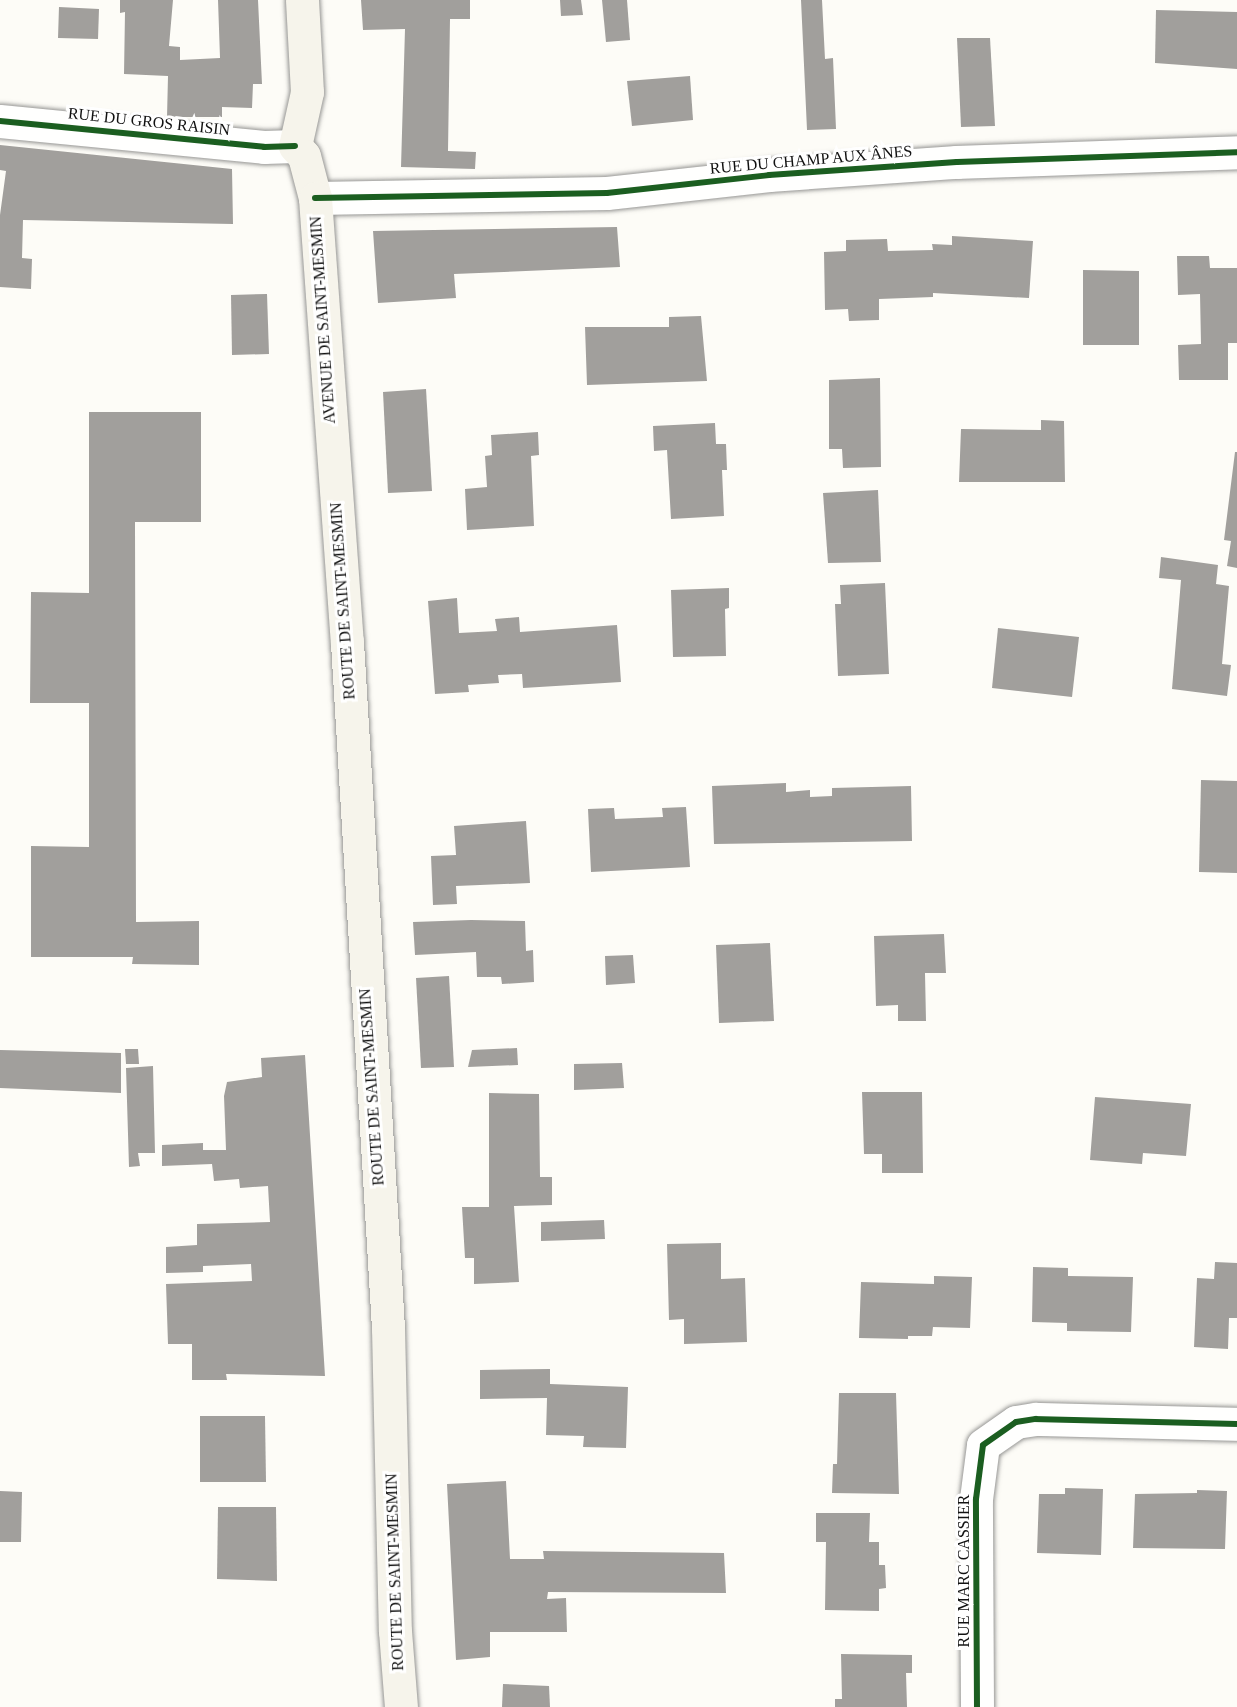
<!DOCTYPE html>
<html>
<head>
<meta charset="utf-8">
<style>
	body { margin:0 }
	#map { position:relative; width:1237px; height:1707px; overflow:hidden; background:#fdfcf7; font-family:"Times New Roman",serif }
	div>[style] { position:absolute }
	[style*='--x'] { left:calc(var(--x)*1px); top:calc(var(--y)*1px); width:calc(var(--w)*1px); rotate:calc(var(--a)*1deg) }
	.building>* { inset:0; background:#a19f9c }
	.roads { filter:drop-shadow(0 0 2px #979795) drop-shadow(0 0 2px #979795) }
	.street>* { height:33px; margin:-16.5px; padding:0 16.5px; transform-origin:16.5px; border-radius:16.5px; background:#fffffe }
	.secondary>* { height:33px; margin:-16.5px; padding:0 16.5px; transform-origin:16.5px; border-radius:16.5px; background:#f6f4eb }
	.cycleway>* { height:6px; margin:-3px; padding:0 3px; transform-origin:3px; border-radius:3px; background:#1b5e20 }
	span { translate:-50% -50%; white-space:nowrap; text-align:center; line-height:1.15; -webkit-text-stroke:6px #fff; paint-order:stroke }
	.street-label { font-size:16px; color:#111 }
</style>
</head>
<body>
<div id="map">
	<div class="building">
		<i style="clip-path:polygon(120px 0,173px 0,169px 46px,180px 47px,180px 60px,220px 58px,218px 0,258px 0,262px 84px,253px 84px,252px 108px,222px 107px,222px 117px,167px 117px,168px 76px,124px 74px,125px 12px,120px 13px)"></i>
		<i style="clip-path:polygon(361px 0,470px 0,470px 19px,450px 19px,448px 151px,476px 152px,475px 169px,401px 167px,405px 29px,363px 30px)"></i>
		<i style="clip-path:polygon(560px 0,581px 0,583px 15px,561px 16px)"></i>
		<i style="clip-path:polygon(602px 0,627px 0,630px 40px,606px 42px)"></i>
		<i style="clip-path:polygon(801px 0,822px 0,825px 59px,833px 58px,836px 129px,807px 130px)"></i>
		<i style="clip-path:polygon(59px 7px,99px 9px,98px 39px,58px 38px)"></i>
		<i style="clip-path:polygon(1156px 10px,1237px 12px,1237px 69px,1155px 63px)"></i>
		<i style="clip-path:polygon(957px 38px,990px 38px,995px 126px,961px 127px)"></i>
		<i style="clip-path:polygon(690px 76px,693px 120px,632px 126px,627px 81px)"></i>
		<i style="clip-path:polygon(0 145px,232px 169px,233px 224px,23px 220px,22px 258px,32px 259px,31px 289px,0 287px,0 215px,6px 171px,0 170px)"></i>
		<i style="clip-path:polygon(617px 227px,620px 267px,454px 274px,456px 298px,378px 303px,373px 231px)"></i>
		<i style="clip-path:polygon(952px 236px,1033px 241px,1029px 298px,933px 293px,933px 297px,879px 299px,879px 320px,849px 321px,848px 309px,825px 310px,824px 252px,846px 251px,846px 240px,887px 239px,888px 251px,933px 250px,932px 244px,952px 245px)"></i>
		<i style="clip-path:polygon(1177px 256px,1209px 256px,1210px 268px,1237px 268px,1237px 343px,1228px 343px,1228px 380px,1179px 380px,1178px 345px,1201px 344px,1200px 294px,1178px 295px)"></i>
		<i style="clip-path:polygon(1083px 270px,1139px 271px,1139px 345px,1083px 345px)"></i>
		<i style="clip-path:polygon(267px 294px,269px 354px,232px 355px,231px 295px)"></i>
		<i style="clip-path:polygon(701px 316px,707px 381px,587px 385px,585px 327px,669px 327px,669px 317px)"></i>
		<i style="clip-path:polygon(880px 378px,881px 467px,843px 468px,842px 449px,829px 449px,829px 380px)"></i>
		<i style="clip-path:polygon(426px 389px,432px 491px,388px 493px,383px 392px)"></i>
		<i style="clip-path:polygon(89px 412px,201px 412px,201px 522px,135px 522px,136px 922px,199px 921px,199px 965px,132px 964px,133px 957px,31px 957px,31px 846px,89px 847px,89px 703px,30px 703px,31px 592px,89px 593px)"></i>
		<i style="clip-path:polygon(1041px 420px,1064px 421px,1065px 482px,959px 482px,961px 429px,1041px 430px)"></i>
		<i style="clip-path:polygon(715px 423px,716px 444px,726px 444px,727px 470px,722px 470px,724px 516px,671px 519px,667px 450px,654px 451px,653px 426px)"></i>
		<i style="clip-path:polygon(538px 432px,539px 455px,531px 456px,534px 526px,467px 530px,465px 489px,487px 487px,485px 456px,492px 455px,491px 435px)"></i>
		<i style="clip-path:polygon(1235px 452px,1237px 452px,1237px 568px,1227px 566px,1231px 541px,1224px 540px)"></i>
		<i style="clip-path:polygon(878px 490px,881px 562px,828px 563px,823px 493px)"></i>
		<i style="clip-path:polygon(1161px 557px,1218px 565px,1216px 584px,1229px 586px,1222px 664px,1231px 665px,1227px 696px,1172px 689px,1181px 580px,1159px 578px)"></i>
		<i style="clip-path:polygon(885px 583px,889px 674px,838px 676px,835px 604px,841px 604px,840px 585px)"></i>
		<i style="clip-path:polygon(729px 588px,729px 608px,725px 609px,726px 656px,673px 657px,671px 590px)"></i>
		<i style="clip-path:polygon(457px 598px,459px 633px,497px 631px,495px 619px,519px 617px,520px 632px,617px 625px,621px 682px,523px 688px,522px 674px,498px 675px,499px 683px,468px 685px,469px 692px,435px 694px,428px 601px)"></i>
		<i style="clip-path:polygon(998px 628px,1079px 637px,1072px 697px,992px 688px)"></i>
		<i style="clip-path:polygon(1201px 780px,1237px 781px,1237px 873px,1199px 872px)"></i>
		<i style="clip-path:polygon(786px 783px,786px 792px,810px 790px,810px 797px,832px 796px,832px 788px,911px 786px,912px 841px,714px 844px,712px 786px)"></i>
		<i style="clip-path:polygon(686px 807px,690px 867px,591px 872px,588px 809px,614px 808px,615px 819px,663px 817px,662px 808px)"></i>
		<i style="clip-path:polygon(526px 821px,530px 883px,456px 886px,457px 904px,433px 905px,431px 856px,456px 855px,454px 826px)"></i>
		<i style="clip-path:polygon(471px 920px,525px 921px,526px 951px,533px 950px,534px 982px,502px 984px,501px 977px,477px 977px,476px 952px,415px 955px,413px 922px)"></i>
		<i style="clip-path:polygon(944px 934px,946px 973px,925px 973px,926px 1021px,898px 1021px,898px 1005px,876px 1006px,874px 936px)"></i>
		<i style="clip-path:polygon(770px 943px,774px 1021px,719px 1023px,716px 945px)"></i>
		<i style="clip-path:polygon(633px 955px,635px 983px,606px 985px,605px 956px)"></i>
		<i style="clip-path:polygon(449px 976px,454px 1067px,421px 1068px,416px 978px)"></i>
		<i style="clip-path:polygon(517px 1048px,518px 1065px,468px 1067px,472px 1050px)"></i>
		<i style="clip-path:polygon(125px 1049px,138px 1049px,139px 1064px,126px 1064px)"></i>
		<i style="clip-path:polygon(0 1050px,121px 1053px,121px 1093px,0 1088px)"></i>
		<i style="clip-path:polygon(305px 1055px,325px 1376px,226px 1374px,227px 1380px,192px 1380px,192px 1344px,168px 1344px,166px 1284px,252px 1281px,251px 1264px,203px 1266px,203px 1272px,166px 1273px,166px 1247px,197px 1245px,197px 1224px,270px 1222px,268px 1186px,240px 1188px,239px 1179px,214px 1181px,212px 1164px,162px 1166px,162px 1145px,203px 1143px,203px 1150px,226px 1150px,224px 1096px,227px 1082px,262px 1077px,261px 1058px)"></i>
		<i style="clip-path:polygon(622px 1063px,624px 1088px,574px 1090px,574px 1064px)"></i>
		<i style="clip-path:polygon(153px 1066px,155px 1153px,138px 1153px,140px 1166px,129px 1167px,126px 1068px)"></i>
		<i style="clip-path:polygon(862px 1092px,922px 1092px,923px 1173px,882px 1173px,882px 1154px,864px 1154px)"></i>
		<i style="clip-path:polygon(489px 1093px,539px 1094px,540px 1177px,552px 1177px,552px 1205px,514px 1206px,519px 1282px,474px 1284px,474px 1258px,465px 1258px,462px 1207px,489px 1207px)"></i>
		<i style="clip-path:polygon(1095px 1097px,1191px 1104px,1186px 1156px,1143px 1153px,1142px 1164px,1090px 1160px)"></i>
		<i style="clip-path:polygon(604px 1220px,605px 1239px,541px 1241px,541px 1222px)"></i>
		<i style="clip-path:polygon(721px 1243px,721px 1279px,745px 1278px,747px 1342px,684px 1344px,684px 1319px,669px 1320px,667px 1244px)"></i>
		<i style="clip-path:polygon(1215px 1262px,1237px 1263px,1237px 1318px,1229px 1318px,1228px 1349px,1194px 1347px,1197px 1278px,1214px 1279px)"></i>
		<i style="clip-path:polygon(1033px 1267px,1068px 1268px,1068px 1276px,1133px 1277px,1131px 1332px,1067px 1331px,1067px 1323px,1032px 1322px)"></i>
		<i style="clip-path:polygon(934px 1276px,972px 1277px,970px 1328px,933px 1327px,932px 1336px,908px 1336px,908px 1339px,859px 1338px,861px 1282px,934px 1284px)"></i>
		<i style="clip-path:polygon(550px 1369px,550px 1384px,628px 1387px,626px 1448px,583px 1447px,584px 1436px,546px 1435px,547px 1398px,480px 1399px,480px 1370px)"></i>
		<i style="clip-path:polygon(839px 1393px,896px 1393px,899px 1494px,832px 1493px,833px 1464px,837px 1464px)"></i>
		<i style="clip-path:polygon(200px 1416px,265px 1416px,266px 1482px,200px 1482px)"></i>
		<i style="clip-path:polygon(506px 1481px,510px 1559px,544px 1559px,543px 1551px,724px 1553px,726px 1593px,548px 1592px,547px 1599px,566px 1598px,567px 1632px,490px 1632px,490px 1657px,456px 1660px,447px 1484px)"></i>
		<i style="clip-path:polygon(1065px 1488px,1103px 1489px,1101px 1555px,1037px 1553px,1039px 1494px,1065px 1494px)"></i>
		<i style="clip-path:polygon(1197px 1490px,1227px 1491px,1225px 1549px,1133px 1548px,1135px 1494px,1197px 1493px)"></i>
		<i style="clip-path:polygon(0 1491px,22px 1492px,21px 1542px,0 1542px)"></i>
		<i style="clip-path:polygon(218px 1507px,276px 1507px,277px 1581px,217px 1579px)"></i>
		<i style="clip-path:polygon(816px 1513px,870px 1513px,869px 1542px,879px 1542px,879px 1565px,885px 1565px,886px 1588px,879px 1589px,879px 1611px,825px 1610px,826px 1542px,816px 1542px)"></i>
		<i style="clip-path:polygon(841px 1654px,912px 1655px,912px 1673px,906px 1673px,907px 1707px,835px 1707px,835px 1699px,842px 1699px)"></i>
		<i style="clip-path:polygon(503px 1684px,549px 1686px,550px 1707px,502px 1707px)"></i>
	</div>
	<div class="roads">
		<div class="street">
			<i style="--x:0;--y:121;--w:265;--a:5.6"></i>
			<i style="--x:264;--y:147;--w:31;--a:-2"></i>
			<i style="--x:315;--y:198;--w:292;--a:-1"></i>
			<i style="--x:607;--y:193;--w:163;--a:-6.3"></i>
			<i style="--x:769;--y:175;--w:188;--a:-4"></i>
			<i style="--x:957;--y:162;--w:280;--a:-2"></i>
			<i style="--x:977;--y:1707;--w:208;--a:-90.3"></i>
			<i style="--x:976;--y:1499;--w:54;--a:-82.6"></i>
			<i style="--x:983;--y:1445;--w:40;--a:-34.9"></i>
			<i style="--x:1016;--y:1422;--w:20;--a:-9"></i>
			<i style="--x:1036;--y:1419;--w:201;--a:1.4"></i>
		</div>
		<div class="secondary">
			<i style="--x:302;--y:0;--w:92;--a:86.9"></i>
			<i style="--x:307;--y:92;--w:55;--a:102.5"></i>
			<i style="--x:295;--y:146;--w:13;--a:48"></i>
			<i style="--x:304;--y:156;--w:43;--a:75.3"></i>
			<i style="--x:315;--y:198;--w:445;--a:85.9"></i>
			<i style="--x:347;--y:642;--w:687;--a:86.58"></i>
			<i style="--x:388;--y:1328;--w:303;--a:88.7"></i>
			<i style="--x:395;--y:1631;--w:76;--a:85.5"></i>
		</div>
	</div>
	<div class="cycleway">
		<i style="--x:0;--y:121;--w:265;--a:5.6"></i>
		<i style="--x:264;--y:147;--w:31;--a:-2"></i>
		<i style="--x:315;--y:198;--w:292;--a:-1"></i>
		<i style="--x:607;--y:193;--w:163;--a:-6.3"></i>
		<i style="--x:769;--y:175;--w:188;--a:-4"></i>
		<i style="--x:957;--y:162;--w:280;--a:-2"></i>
		<i style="--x:977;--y:1707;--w:208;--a:-90.3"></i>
		<i style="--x:976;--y:1499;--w:54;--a:-82.6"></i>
		<i style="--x:983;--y:1445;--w:40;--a:-34.9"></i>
		<i style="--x:1016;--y:1422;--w:20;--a:-9"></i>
		<i style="--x:1036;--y:1419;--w:201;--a:1.4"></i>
	</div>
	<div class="street-label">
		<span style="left:149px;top:122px;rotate:6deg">RUE DU GROS RAISIN</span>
		<span style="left:811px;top:160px;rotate:-5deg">RUE DU CHAMP AUX ÂNES</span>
		<span style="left:323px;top:320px;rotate:-94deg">AVENUE DE SAINT-MESMIN</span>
		<span style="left:343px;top:601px;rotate:-94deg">ROUTE DE SAINT-MESMIN</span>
		<span style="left:372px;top:1087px;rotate:-94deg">ROUTE DE SAINT-MESMIN</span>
		<span style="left:964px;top:1571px;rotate:-90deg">RUE MARC CASSIER</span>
		<span style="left:395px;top:1572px;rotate:-92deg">ROUTE DE SAINT-MESMIN</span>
	</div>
</div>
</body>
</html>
